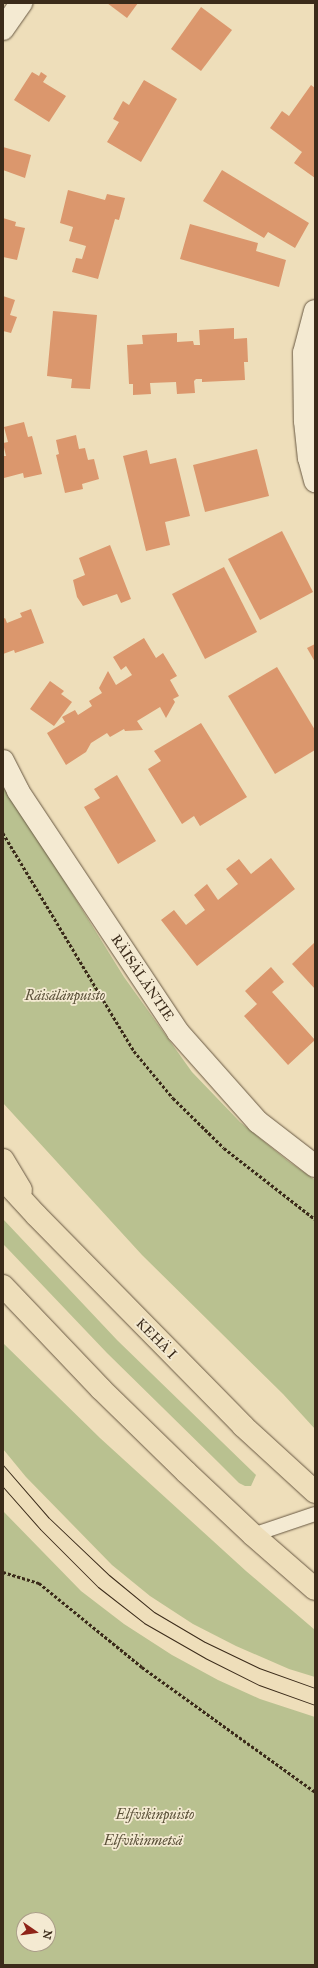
<!DOCTYPE html>
<html>
<head>
<meta charset="utf-8">
<style>
	body { margin:0 }
	#map { position:relative; width:318px; height:1968px; overflow:hidden; background:#eedeba; font-family:"IM FELL Great Primer",serif }
	div>[style] { position:absolute }
	[style*='--x'] { left:calc(var(--x)*1px); top:calc(var(--y)*1px); width:calc(var(--w)*1px); rotate:calc(var(--a)*1deg) }
	.green>* { inset:0; background:#b9c190 }
	.building>* { inset:0; background:#db976d }
	.path>* { height:2.5px; margin-top:-1.25px; transform-origin:0; background:repeating-linear-gradient(90deg,#3b2b1a 0 3px,transparent 0 5px) }
	.roads { filter:drop-shadow(0 0 1px #685842) drop-shadow(0 0 1px #685842) }
	.lane>* { height:14px; margin:-7px; padding:0 7px; transform-origin:7px; border-radius:7px; background:#f4ead2 }
	.street>* { height:22px; margin:-11px; padding:0 11px; transform-origin:11px; border-radius:11px; background:#f4ead2 }
	.highway>* { height:22px; margin:-11px; padding:0 11px; transform-origin:11px; border-radius:11px; background:#eedeba }
	.tram>* { height:1px; margin:-0.5px; padding:0 0.5px; transform-origin:0.5px; border-radius:0.5px; background:#3b2b1a }
	span { translate:-50% -50%; white-space:nowrap; text-align:center; line-height:1.15; -webkit-text-stroke:3.5px #f4ead2; paint-order:stroke }
	.street-label { font-size:14px; color:#3b2b1a }
	.park-label { font-size:14px; color:#5a5038; font-style:italic }
	.frame { position:absolute; inset:0; border:4px solid #3b2b1a; pointer-events:none }
	.north { position:absolute; left:16px; top:1912px; width:40px; height:40px; box-sizing:border-box; background:#f4ead2; border:1px solid #aa9e88; border-radius:50%; rotate:103deg; font-size:11px; font-weight:700; line-height:16px; text-align:center; color:#3b2b1a }
	.north::after { content:''; display:block; margin:auto; width:14px; height:18px; background:#8f2418; clip-path:polygon(50% 0,100% 100%,50% 72%,0 100%) }
</style>
</head>
<body>
<div id="map">
	<div class="green">
		<i style="clip-path:polygon(3px 782px,124px 977px,192px 1072px,240px 1122px,288px 1161px,315px 1180px,315px 1429px,283px 1394px,142px 1255px,3px 1103px)"></i>
		<i style="clip-path:polygon(3px 1219px,117px 1340px,256px 1475px,251px 1486px,245px 1486px,239px 1483px,218px 1462px,107px 1353px,7px 1248px,3px 1244px)"></i>
		<i style="clip-path:polygon(3px 1343px,100px 1438px,246px 1571px,315px 1630px,315px 1677px,289px 1669px,236px 1646px,193px 1624px,150px 1596px,112px 1565px,26px 1477px,3px 1449px)"></i>
		<i style="clip-path:polygon(evenodd,3px 1511px,81px 1591px,124px 1624px,172px 1655px,218px 1680px,260px 1699px,315px 1717px,315px 1965px,3px 1965px,3px 1511px,24px 1920px,48px 1920px,48px 1944px,24px 1944px,24px 1920px)"></i>
	</div>
	<div class="building">
		<i style="clip-path:polygon(107px 3px,138px 3px,127px 18px)"></i>
		<i style="clip-path:polygon(201px 7px,232px 30px,201px 71px,171px 49px)"></i>
		<i style="clip-path:polygon(32px 72px,39px 76px,41px 72px,47px 76px,43px 82px,66px 96px,49px 122px,14px 100px)"></i>
		<i style="clip-path:polygon(144px 80px,177px 99px,141px 162px,107px 142px,119px 122px,113px 119px,123px 101px,129px 105px)"></i>
		<i style="clip-path:polygon(311px 85px,315px 88px,315px 178px,294px 163px,302px 152px,270px 128px,282px 111px,289px 116px)"></i>
		<i style="clip-path:polygon(3px 147px,31px 155px,25px 178px,3px 170px)"></i>
		<i style="clip-path:polygon(222px 170px,309px 223px,295px 248px,268px 232px,264px 238px,203px 201px)"></i>
		<i style="clip-path:polygon(68px 190px,105px 200px,107px 194px,125px 198px,119px 220px,115px 219px,98px 279px,72px 272px,76px 258px,82px 259px,86px 246px,69px 241px,73px 227px,60px 223px)"></i>
		<i style="clip-path:polygon(3px 218px,16px 222px,15px 226px,25px 228px,17px 260px,3px 257px)"></i>
		<i style="clip-path:polygon(190px 224px,258px 243px,256px 251px,286px 260px,279px 287px,180px 259px)"></i>
		<i style="clip-path:polygon(3px 296px,15px 300px,10px 315px,17px 317px,11px 333px,3px 331px)"></i>
		<i style="clip-path:polygon(53px 311px,97px 315px,90px 389px,71px 388px,72px 379px,47px 376px)"></i>
		<i style="clip-path:polygon(234px 328px,234px 339px,247px 338px,248px 362px,244px 362px,245px 380px,202px 382px,202px 379px,196px 379px,194px 381px,195px 393px,177px 394px,176px 382px,150px 383px,151px 394px,133px 395px,133px 384px,129px 384px,127px 345px,143px 344px,142px 335px,177px 333px,177px 342px,193px 341px,194px 345px,200px 345px,199px 330px)"></i>
		<i style="clip-path:polygon(24px 422px,28px 437px,32px 436px,42px 474px,24px 478px,23px 473px,4px 478px,3px 456px,6px 456px,3px 443px,8px 442px,4px 427px)"></i>
		<i style="clip-path:polygon(76px 435px,79px 449px,85px 448px,88px 460px,94px 459px,99px 479px,82px 484px,83px 489px,65px 493px,56px 455px,59px 454px,56px 440px)"></i>
		<i style="clip-path:polygon(257px 449px,269px 496px,205px 512px,193px 465px)"></i>
		<i style="clip-path:polygon(147px 450px,150px 464px,176px 458px,190px 516px,165px 522px,170px 545px,146px 551px,123px 456px)"></i>
		<i style="clip-path:polygon(282px 531px,313px 592px,260px 620px,228px 559px)"></i>
		<i style="clip-path:polygon(110px 545px,131px 599px,121px 603px,117px 594px,83px 606px,77px 597px,73px 580px,85px 575px,79px 558px)"></i>
		<i style="clip-path:polygon(224px 567px,257px 632px,205px 659px,172px 594px)"></i>
		<i style="clip-path:polygon(31px 609px,44px 643px,15px 653px,14px 650px,3px 654px,3px 619px,5px 618px,7px 623px,22px 617px,20px 613px)"></i>
		<i style="clip-path:polygon(144px 638px,156px 658px,163px 653px,177px 676px,170px 680px,179px 696px,173px 699px,175px 702px,166px 718px,160px 707px,137px 721px,143px 730px,125px 731px,124px 729px,110px 737px,107px 733px,91px 743px,86px 752px,66px 765px,47px 733px,65px 722px,62px 717px,75px 710px,78px 715px,92px 706px,89px 701px,102px 693px,99px 688px,108px 671px,116px 685px,132px 675px,126px 666px,121px 670px,113px 657px)"></i>
		<i style="clip-path:polygon(315px 644px,315px 662px,307px 648px)"></i>
		<i style="clip-path:polygon(277px 667px,315px 730px,315px 750px,275px 774px,228px 696px)"></i>
		<i style="clip-path:polygon(50px 681px,64px 691px,61px 694px,72px 702px,54px 726px,30px 709px)"></i>
		<i style="clip-path:polygon(201px 723px,247px 797px,200px 826px,194px 816px,182px 824px,148px 769px,161px 761px,154px 751px)"></i>
		<i style="clip-path:polygon(117px 775px,156px 841px,118px 864px,84px 807px,100px 798px,94px 789px)"></i>
		<i style="clip-path:polygon(271px 858px,295px 889px,197px 966px,161px 920px,174px 910px,186px 925px,205px 910px,194px 895px,207px 884px,218px 900px,238px 884px,226px 869px,239px 859px,251px 874px)"></i>
		<i style="clip-path:polygon(314px 943px,315px 944px,315px 989px,292px 964px)"></i>
		<i style="clip-path:polygon(271px 967px,284px 982px,272px 992px,315px 1040px,288px 1065px,244px 1016px,257px 1004px,245px 991px)"></i>
	</div>
	<div class="path">
		<i style="--x:3;--y:833;--w:254;--a:59"></i>
		<i style="--x:134;--y:1051;--w:61;--a:50.3"></i>
		<i style="--x:173;--y:1098;--w:71;--a:44.4"></i>
		<i style="--x:224;--y:1148;--w:115;--a:38"></i>
		<i style="--x:3;--y:1572;--w:38;--a:17"></i>
		<i style="--x:39;--y:1583;--w:133;--a:39.2"></i>
		<i style="--x:142;--y:1667;--w:213;--a:35.8"></i>
	</div>
	<div class="roads">
		<div class="lane">
			<i style="--x:253;--y:1535;--w:65;--a:-18.7"></i>
		</div>
		<div class="street">
			<i style="--x:3;--y:29;--w:32;--a:-55"></i>
			<i style="--x:315;--y:311;--w:43;--a:104.7"></i>
			<i style="--x:304;--y:353;--w:68;--a:89.2"></i>
			<i style="--x:305;--y:421;--w:37;--a:84"></i>
			<i style="--x:309;--y:458;--w:24;--a:75"></i>
			<i style="--x:3;--y:761;--w:34;--a:63"></i>
			<i style="--x:18;--y:791;--w:289;--a:56.4"></i>
			<i style="--x:178;--y:1032;--w:120;--a:48.4"></i>
			<i style="--x:258;--y:1122;--w:72;--a:37.7"></i>
		</div>
		<div class="highway">
			<i style="--x:3;--y:1160;--w:35;--a:59"></i>
			<i style="--x:3;--y:1179;--w:49;--a:47.5"></i>
			<i style="--x:36;--y:1215;--w:296;--a:45.5"></i>
			<i style="--x:243;--y:1426;--w:98;--a:42.5"></i>
			<i style="--x:3;--y:1286;--w:142;--a:46.4"></i>
			<i style="--x:101;--y:1389;--w:119;--a:44.3"></i>
			<i style="--x:186;--y:1472;--w:92;--a:43.2"></i>
			<i style="--x:253;--y:1535;--w:82;--a:41.1"></i>
		</div>
	</div>
	<div class="tram">
		<i style="--x:3;--y:1465;--w:69;--a:49.1"></i>
		<i style="--x:48;--y:1517;--w:84;--a:43.6"></i>
		<i style="--x:109;--y:1575;--w:58;--a:39.4"></i>
		<i style="--x:154;--y:1612;--w:59;--a:30.5"></i>
		<i style="--x:205;--y:1642;--w:60;--a:25.7"></i>
		<i style="--x:259;--y:1668;--w:59;--a:19.7"></i>
		<i style="--x:3;--y:1487;--w:56;--a:48.6"></i>
		<i style="--x:40;--y:1529;--w:82;--a:45"></i>
		<i style="--x:98;--y:1587;--w:58;--a:38"></i>
		<i style="--x:144;--y:1623;--w:70;--a:29.8"></i>
		<i style="--x:205;--y:1658;--w:60;--a:26.6"></i>
		<i style="--x:259;--y:1685;--w:59;--a:19.7"></i>
	</div>
	<div class="street-label">
		<span style="left:142px;top:978px;rotate:56deg">RÄISÄLÄNTIE</span>
		<span style="left:156px;top:1339px;rotate:45deg">KEHÄ I</span>
	</div>
	<div class="park-label">
		<span style="left:65px;top:996px">Räisälänpuisto</span>
		<span style="left:155px;top:1815px">Elfvikinpuisto</span>
		<span style="left:143px;top:1841px">Elfvikinmetsä</span>
	</div>
	<div class="frame"></div>
	<div class="north">N</div>
</div>
</body>
</html>
